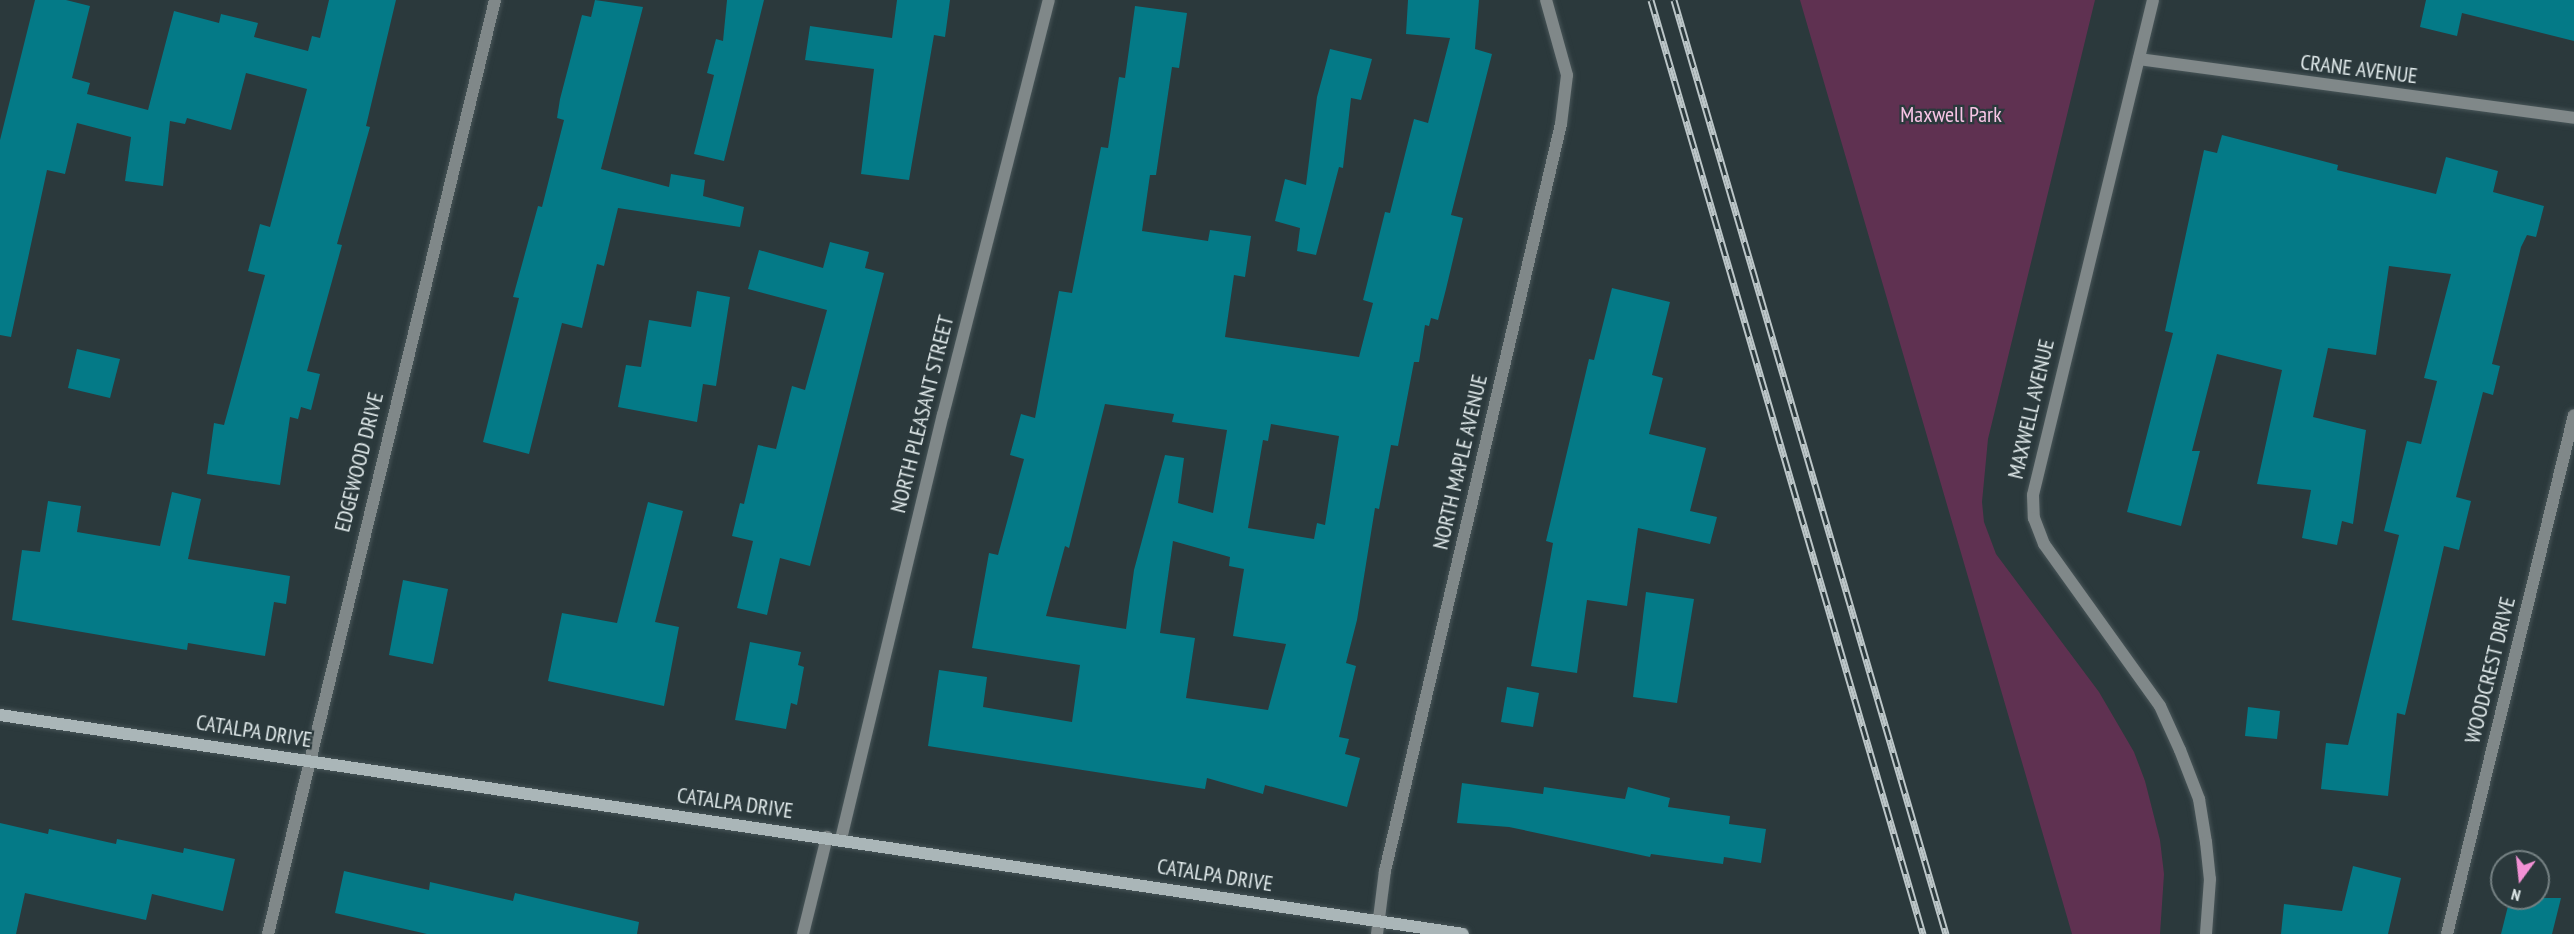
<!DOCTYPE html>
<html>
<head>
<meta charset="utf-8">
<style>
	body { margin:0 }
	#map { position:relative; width:2574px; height:934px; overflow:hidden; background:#2b393c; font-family:"PT Sans Narrow",sans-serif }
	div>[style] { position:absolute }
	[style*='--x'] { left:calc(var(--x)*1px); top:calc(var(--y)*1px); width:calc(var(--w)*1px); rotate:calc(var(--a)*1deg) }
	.green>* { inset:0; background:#5f3151 }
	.building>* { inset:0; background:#047a87 }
	.roads { filter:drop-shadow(0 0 2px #485558) drop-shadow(0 0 2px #485558) }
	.street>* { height:12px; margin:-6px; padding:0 6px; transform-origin:6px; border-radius:6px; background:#808889 }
	.secondary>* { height:12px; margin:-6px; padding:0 6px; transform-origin:6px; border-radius:6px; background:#aab6b8 }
	.rail>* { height:7px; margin-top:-3.5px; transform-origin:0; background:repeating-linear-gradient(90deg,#2b393c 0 14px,#bcc6c8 0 28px); box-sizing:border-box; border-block:2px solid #bcc6c8 }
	span { translate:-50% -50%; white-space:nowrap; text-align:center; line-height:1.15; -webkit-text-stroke:4.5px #2b393c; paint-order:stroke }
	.street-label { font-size:22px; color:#e1eaeb }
	.park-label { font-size:22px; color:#f8c5e6 }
	.north { position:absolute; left:2490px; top:850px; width:60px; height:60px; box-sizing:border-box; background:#2b393c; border:2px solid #748082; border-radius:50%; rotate:195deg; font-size:16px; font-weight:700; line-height:24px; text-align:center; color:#e1eaeb }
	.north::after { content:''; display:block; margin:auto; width:21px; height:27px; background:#f391d5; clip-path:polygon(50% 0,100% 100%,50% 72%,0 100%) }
</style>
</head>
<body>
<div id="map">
	<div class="green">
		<i style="clip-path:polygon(1800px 0,2095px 0,1988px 439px,1982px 502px,1984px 522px,1996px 554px,2099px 692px,2134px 752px,2145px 781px,2160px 840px,2164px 874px,2160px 934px,2072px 934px)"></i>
	</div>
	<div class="building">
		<i style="clip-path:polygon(35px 0,66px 0,90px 6px,72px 78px,90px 83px,87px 94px,148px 110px,174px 11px,219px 23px,221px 14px,258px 23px,254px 37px,308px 51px,312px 36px,320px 38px,329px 0,396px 0,366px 126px,370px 127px,337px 244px,342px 245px,307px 371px,320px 374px,311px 410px,301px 407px,298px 419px,290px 417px,280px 485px,207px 474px,214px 423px,224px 425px,265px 275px,248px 271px,260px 224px,270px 227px,307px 89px,246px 73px,231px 130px,187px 118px,185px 124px,170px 121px,163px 186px,125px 181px,131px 137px,77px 123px,65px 174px,47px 170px,11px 337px,0 335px,0 140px)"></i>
		<i style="clip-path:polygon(595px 0,643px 7px,601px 169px,669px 187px,671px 174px,705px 180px,703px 196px,744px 207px,740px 227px,618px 208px,604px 266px,597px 264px,582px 328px,562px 323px,529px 454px,483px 442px,519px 298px,513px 297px,538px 206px,542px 207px,564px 120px,557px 118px,560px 99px,582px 15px,591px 17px)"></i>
		<i style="clip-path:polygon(727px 0,764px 0,724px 161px,694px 154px,714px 75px,707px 73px,716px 39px,723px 41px)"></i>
		<i style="clip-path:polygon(897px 0,950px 0,945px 37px,934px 35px,909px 180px,861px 174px,874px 69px,805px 60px,810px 26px,892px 38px)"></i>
		<i style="clip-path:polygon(evenodd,1408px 0,1479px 0,1475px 49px,1492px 54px,1451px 215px,1463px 218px,1446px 289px,1438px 320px,1431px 318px,1429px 326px,1425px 325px,1419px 362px,1414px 362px,1398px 446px,1391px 445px,1379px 509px,1375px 508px,1357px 620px,1346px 663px,1356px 666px,1339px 737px,1349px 739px,1345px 754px,1360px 758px,1347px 807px,1265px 785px,1263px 794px,1207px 778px,1205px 789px,928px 746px,939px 670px,987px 677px,983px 707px,1072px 722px,1080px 665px,972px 648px,989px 553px,998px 555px,1024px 459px,1010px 455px,1021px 414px,1035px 418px,1059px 291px,1072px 293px,1101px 147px,1108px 148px,1119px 77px,1125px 78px,1135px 6px,1187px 13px,1179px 68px,1172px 67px,1156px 175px,1150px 175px,1142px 231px,1208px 241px,1210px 230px,1251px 236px,1245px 277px,1234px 275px,1225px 337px,1359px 357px,1373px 303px,1363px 300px,1385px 212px,1390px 213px,1414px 119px,1428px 123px,1450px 38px,1406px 34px,1408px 0,1105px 404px,1174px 414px,1172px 422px,1227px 430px,1213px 513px,1178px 503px,1184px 458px,1165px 455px,1134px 570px,1126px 629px,1046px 616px,1065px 546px,1069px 548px,1105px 404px,1408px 0,1271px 424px,1339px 436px,1325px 525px,1317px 523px,1314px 539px,1248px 528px,1263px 440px,1268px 441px,1271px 424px,1408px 0,1173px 541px,1230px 557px,1229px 566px,1244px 569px,1233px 636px,1286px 644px,1268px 710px,1186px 698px,1195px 638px,1160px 633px,1173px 541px)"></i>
		<i style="clip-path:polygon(2426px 0,2574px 0,2574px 41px,2462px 13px,2457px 36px,2420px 27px)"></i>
		<i style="clip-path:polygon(1330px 49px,1372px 59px,1361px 100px,1351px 98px,1343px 168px,1339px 167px,1316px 255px,1297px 251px,1300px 228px,1275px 221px,1285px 179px,1306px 185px,1317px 97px)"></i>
		<i style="clip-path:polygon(2222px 135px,2338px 165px,2337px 170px,2436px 194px,2446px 157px,2498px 171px,2493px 192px,2544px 206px,2536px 237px,2527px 235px,2521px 247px,2492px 364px,2500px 366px,2493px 395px,2483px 392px,2456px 497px,2471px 501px,2459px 550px,2444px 546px,2405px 715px,2397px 713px,2388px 796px,2321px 789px,2326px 743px,2348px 745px,2399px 535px,2384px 531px,2407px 441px,2421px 444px,2437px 381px,2424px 378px,2451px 274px,2389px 266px,2376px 355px,2328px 348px,2313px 417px,2366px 430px,2353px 524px,2342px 521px,2337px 545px,2302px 538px,2311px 490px,2257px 484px,2282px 370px,2217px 354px,2192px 451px,2200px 451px,2181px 526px,2127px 512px,2173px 333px,2165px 331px,2204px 150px,2217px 153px)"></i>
		<i style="clip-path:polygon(830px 242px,869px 252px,865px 268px,884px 273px,810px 566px,780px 558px,767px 615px,737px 608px,753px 541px,732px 536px,740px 503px,744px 504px,758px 445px,776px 449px,792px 386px,805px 390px,827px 310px,748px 289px,759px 250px,823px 268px)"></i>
		<i style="clip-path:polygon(1612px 288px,1670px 302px,1652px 375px,1663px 378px,1649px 434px,1706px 448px,1690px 511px,1717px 517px,1710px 544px,1638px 528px,1627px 606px,1587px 600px,1577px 673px,1531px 666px,1553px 543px,1546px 541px,1589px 359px,1594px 360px)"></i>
		<i style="clip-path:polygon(697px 291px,730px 297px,716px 386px,703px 384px,697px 422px,618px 407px,626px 365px,641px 367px,649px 320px,691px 327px)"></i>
		<i style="clip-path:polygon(77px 349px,120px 359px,110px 398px,68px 388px)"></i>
		<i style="clip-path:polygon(172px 492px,201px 499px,188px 559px,290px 576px,286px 604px,274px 602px,265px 656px,188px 643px,187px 650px,12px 620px,22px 550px,40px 552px,48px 501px,81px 506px,77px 532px,160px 546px)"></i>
		<i style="clip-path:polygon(648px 502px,683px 511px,655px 622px,679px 627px,664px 706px,548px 681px,562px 613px,617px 623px)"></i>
		<i style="clip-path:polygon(403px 580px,448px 589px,433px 664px,389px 655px)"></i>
		<i style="clip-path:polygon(1646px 592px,1694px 599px,1677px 703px,1633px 697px)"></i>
		<i style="clip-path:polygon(750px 642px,801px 652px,798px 665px,804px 667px,797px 705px,791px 703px,786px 729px,735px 720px)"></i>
		<i style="clip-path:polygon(1507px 687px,1539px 693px,1533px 727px,1501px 722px)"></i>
		<i style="clip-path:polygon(2248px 707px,2280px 711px,2277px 739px,2245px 736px)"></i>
		<i style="clip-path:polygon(1462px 783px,1543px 794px,1544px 787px,1625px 799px,1628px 787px,1670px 798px,1668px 807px,1730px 816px,1729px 824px,1766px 829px,1761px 863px,1724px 857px,1723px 864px,1651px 854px,1650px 857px,1509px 827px,1457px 823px)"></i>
		<i style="clip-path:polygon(0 823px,48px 834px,49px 829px,116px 844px,117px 839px,183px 853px,184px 848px,235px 859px,223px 911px,152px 894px,146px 920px,25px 893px,16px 934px,0 934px)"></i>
		<i style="clip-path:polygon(2353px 866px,2401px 878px,2388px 934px,2281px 934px,2284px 904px,2342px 911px)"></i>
		<i style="clip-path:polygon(344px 871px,429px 890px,430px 882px,513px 901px,515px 893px,639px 922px,637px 934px,427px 934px,335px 913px)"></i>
		<i style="clip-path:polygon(2510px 898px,2561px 898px,2552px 934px,2501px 934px)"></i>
	</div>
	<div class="roads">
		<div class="street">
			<i style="--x:2153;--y:0;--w:509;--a:103.63"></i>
			<i style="--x:2033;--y:495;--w:23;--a:88"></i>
			<i style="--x:2034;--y:518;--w:28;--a:69"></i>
			<i style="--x:2044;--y:544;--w:199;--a:54.4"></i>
			<i style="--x:2160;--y:706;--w:48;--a:65.6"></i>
			<i style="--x:2180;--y:750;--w:53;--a:68.8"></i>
			<i style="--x:2199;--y:799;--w:44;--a:80.8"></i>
			<i style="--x:2206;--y:842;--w:37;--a:84"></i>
			<i style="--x:2210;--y:879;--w:55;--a:94.2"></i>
			<i style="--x:2139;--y:59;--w:439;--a:7.7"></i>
			<i style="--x:841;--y:839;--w:436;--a:-76.5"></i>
			<i style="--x:943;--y:415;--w:428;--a:-75.7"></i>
			<i style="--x:268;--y:934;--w:961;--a:-76.34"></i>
			<i style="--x:803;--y:934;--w:100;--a:-76.1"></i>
			<i style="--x:1377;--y:934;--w:64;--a:-82.8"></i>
			<i style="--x:1385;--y:871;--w:767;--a:-76.74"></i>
			<i style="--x:1561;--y:124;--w:49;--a:-83"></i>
			<i style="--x:1567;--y:75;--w:78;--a:-105.6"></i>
			<i style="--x:2447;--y:934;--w:534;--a:-76.25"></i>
		</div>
		<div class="secondary">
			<i style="--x:0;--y:715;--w:1479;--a:8.51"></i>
		</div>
	</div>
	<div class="rail">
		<i style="--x:1651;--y:0;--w:973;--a:73.76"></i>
		<i style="--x:1674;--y:0;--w:973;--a:73.76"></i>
	</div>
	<div class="street-label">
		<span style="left:2359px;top:69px;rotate:7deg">CRANE AVENUE</span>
		<span style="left:2031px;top:409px;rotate:-77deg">MAXWELL AVENUE</span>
		<span style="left:922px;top:414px;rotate:-76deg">NORTH PLEASANT STREET</span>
		<span style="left:359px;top:462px;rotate:-76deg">EDGEWOOD DRIVE</span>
		<span style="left:1460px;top:462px;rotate:-77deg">NORTH MAPLE AVENUE</span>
		<span style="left:2490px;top:670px;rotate:-76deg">WOODCREST DRIVE</span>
		<span style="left:254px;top:731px;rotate:9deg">CATALPA DRIVE</span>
		<span style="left:735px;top:803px;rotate:8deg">CATALPA DRIVE</span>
		<span style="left:1215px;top:875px;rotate:9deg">CATALPA DRIVE</span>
	</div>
	<div class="park-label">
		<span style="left:1951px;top:115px">Maxwell Park</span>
	</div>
	<div class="north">N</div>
</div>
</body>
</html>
